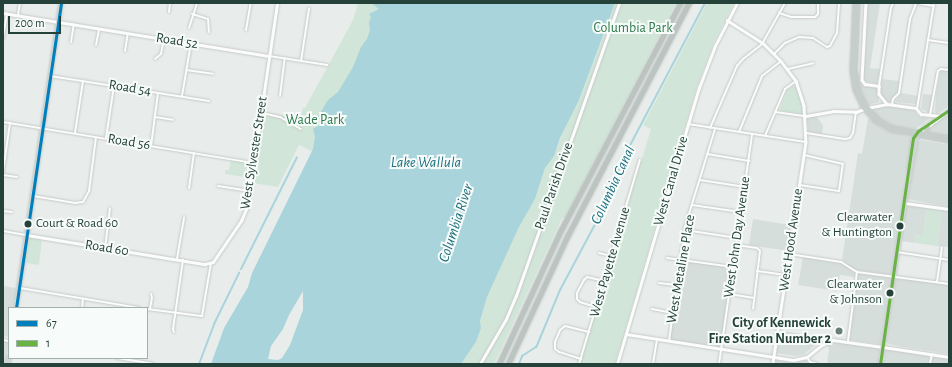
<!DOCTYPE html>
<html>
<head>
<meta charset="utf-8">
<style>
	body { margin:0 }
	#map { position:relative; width:952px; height:367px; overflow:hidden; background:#e8edeb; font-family:"Alegreya Sans",sans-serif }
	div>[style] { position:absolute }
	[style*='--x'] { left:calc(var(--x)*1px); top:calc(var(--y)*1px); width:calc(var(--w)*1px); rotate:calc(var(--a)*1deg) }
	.built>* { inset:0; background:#d6dedb }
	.green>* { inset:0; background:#d1e6d8 }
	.water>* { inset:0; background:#a9d4db }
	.canal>* { height:2px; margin:-1px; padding:0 1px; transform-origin:1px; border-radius:1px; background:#a9d4db }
	.roads { filter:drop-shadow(0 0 1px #c5cac8) drop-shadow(0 0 1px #c5cac8) }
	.minor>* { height:2px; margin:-1px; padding:0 1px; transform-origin:1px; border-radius:1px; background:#fcfcfc }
	.tertiary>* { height:2.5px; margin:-1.25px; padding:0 1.25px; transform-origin:1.25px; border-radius:1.25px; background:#fcfcfc }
	.secondary>* { height:3px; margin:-1.5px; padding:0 1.5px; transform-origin:1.5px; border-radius:1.5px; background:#fcfcfc }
	.primary>* { height:3.5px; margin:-1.75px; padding:0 1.75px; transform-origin:1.75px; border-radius:1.75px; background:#cfd7d5 }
	.trunk>* { height:4px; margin:-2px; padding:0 2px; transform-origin:2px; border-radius:2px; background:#c6cecc }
	.motorway>* { height:4.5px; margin:-2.25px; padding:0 2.25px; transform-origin:2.25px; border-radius:2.25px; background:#bcc4c2 }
	.bus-1>* { height:3px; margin:-1.5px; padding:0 1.5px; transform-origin:1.5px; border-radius:1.5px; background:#007fbe }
	.bus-2>* { height:3px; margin:-1.5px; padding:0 1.5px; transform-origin:1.5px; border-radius:1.5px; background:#69b243 }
	.dots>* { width:11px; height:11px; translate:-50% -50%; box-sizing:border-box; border:2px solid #f7fbf9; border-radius:50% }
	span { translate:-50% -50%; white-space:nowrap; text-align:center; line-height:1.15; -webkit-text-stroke:4px #f7fbf9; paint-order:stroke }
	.bus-label { font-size:13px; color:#24423a }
	.right { translate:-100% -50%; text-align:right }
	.left { translate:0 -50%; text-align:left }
	.park-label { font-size:14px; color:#2d7a4b }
	.street-label { font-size:14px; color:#24423a }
	.poi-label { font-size:14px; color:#24423a; font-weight:700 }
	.water-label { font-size:15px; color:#1c6f80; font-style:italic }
	.frame { position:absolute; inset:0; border:4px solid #24423a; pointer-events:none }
	.legend { position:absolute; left:8px; top:307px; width:140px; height:52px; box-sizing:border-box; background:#f7fbf9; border:1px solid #a3b1ad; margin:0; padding:5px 7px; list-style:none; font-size:12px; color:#24423a }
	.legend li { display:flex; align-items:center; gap:8px; height:20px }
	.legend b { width:20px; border:1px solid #a3b1ad }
	.scale { position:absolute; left:8px; top:16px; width:53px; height:18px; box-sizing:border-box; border:2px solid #24423a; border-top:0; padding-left:5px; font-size:12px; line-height:14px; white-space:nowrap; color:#24423a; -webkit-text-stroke:3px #f7fbf9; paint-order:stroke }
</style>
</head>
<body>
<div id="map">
	<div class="built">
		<i style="clip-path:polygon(867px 3px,880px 3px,870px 68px,880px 69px,877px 84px,864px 81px,863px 69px)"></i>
		<i style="clip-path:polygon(943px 70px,949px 71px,949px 106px,937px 114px,935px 111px,936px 96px,940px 72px)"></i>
		<i style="clip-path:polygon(882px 79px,899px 81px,898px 93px,891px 102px,887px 102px,880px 93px)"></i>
		<i style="clip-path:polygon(860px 85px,877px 87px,879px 102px,868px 105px)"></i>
		<i style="clip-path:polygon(901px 93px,918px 96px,916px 104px,895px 102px)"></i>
		<i style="clip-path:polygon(923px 94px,933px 95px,930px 111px,928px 112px,921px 109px)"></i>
		<i style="clip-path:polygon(881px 105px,914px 110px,918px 116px,930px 118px,914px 130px,896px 127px,882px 120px,876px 114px,874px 109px)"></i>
		<i style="clip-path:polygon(949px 113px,949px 136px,928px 132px,928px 127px)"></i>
		<i style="clip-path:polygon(816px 116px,823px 125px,822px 134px,808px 132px,807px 117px)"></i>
		<i style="clip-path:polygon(868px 118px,883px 129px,909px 137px,912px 140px,891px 275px,855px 270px,842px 260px,858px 153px,862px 154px)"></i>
		<i style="clip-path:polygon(921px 140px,949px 145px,949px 207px,908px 199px,917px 143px)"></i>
		<i style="clip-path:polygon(907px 205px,927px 208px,923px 236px,916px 235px,915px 243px,901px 241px)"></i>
		<i style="clip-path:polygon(942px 210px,949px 211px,949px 247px,937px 246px)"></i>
		<i style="clip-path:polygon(753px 219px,791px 225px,788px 251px,749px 245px)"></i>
		<i style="clip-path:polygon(803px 257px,843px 264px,855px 273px,855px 275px,854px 277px,840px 275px,837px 291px,798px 285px)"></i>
		<i style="clip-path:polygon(681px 260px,733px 267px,721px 349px,669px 341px)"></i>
		<i style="clip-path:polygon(858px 273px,890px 278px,880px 344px,850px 340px)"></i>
		<i style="clip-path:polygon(895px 278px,949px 285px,949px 354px,898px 346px,886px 343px)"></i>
		<i style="clip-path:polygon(3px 286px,16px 288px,13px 308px,9px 308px,9px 337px,3px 336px)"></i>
		<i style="clip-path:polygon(779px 330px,824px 338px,803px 355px,795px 356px,776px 353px)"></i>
		<i style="clip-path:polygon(3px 341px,9px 342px,6px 364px,3px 364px)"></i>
		<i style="clip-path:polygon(833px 342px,877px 348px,879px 350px,877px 364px,827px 363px,829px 350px,827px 344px)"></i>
		<i style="clip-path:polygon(887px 348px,928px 355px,929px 356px,928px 364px,883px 364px,885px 350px)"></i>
		<i style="clip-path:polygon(933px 356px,949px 359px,949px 364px,931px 364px)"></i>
		<i style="clip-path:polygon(776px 360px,794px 362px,806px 360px,808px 364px,775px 364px)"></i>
	</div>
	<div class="green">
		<i style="clip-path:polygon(358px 3px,386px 3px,315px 153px,299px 145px,278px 187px,253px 183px,264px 112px,285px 116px,298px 124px,303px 108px,305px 108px,353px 20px)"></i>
		<i style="clip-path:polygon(615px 3px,676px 3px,565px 218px,563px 217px,561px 220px,494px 364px,461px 364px,476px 342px,481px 328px,480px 321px,487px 297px,519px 227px,535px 199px,545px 168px,555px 152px,570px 115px,579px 100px)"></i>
		<i style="clip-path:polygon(707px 3px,734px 3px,714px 42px,696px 89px,615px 364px,580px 364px,651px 129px,643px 125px)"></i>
		<i style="clip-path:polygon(793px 86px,796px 87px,799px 93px,803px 114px,781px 111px,780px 109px,787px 90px)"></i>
		<i style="clip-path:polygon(231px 160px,253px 163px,251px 178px,225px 174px,225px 170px,229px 170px)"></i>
		<i style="clip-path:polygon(927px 208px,942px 210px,937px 246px,915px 243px,916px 235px,923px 236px)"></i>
		<i style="clip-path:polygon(29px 237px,42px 238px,39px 265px,26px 263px)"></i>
	</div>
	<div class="water">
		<i style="clip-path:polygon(evenodd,371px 3px,615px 3px,579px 100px,560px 138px,554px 156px,545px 168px,535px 199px,519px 227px,487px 297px,480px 321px,481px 328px,476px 342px,461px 364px,211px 364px,224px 328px,248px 287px,252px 273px,313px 149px,315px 137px,313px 129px,318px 126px,317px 118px,328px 100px,338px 92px,353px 67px,361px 47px,367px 39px,370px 30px,369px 22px,371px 17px,369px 14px,379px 9px,371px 3px,303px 291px,303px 310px,290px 345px,282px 358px,278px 360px,268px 359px,271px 346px,283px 329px,289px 315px,303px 291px)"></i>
	</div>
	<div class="canal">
		<i style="--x:241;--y:269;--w:125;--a:-63.4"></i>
		<i style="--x:199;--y:364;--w:45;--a:-69.1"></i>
		<i style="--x:215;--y:322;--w:55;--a:-63.9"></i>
		<i style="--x:519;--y:364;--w:9;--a:-69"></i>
		<i style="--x:522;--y:356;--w:17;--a:-33"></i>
		<i style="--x:536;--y:347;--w:4;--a:-63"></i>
		<i style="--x:538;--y:343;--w:57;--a:-67.5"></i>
		<i style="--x:560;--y:290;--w:83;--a:-61.9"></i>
		<i style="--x:599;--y:217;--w:72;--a:-67"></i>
		<i style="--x:627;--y:151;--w:167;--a:-62.2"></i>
	</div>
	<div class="roads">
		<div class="minor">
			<i style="--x:917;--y:3;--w:17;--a:10"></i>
			<i style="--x:169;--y:12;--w:9;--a:-84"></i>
			<i style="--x:779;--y:13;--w:13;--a:18"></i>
			<i style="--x:791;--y:17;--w:24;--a:0"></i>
			<i style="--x:815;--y:17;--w:4;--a:-45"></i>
			<i style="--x:818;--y:14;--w:11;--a:-90"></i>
			<i style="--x:192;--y:14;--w:17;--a:17"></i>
			<i style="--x:208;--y:19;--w:13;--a:86"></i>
			<i style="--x:18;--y:15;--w:12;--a:-81"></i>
			<i style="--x:189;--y:28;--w:26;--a:-72"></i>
			<i style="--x:246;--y:30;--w:27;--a:-80"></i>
			<i style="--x:3;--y:38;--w:25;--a:-81"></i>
			<i style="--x:928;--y:40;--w:21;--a:8"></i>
			<i style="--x:71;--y:42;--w:18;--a:-81"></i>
			<i style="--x:96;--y:45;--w:16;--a:-79"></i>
			<i style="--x:125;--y:51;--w:18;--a:-81"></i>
			<i style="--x:774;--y:54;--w:16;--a:-45"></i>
			<i style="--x:785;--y:43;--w:15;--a:-23"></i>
			<i style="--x:799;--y:37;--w:14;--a:4"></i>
			<i style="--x:813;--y:38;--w:17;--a:33"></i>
			<i style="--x:827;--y:47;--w:3;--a:-18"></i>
			<i style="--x:830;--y:46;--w:15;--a:-62"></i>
			<i style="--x:837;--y:33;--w:30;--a:-86"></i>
			<i style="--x:269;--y:56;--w:59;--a:8.8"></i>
			<i style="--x:155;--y:59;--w:8;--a:-40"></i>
			<i style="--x:161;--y:54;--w:15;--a:-79"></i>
			<i style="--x:301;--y:61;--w:53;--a:-81.3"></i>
			<i style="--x:788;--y:69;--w:26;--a:-13"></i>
			<i style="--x:186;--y:70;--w:27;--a:8"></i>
			<i style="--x:50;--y:76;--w:161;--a:8.9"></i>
			<i style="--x:879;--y:86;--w:79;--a:-81.3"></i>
			<i style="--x:891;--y:8;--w:5;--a:-68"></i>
			<i style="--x:182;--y:96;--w:54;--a:-80.4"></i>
			<i style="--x:280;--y:96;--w:38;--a:-83"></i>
			<i style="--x:892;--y:105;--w:6;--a:-81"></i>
			<i style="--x:893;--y:99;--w:8;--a:-45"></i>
			<i style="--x:899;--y:93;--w:75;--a:-81.5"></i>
			<i style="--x:910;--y:19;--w:17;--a:-69"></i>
			<i style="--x:917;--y:109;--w:107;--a:-80.9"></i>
			<i style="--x:775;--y:112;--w:29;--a:8"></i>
			<i style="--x:262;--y:113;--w:18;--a:13"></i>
			<i style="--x:280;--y:117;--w:24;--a:30"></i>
			<i style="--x:930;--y:115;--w:45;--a:-79.7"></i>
			<i style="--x:938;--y:71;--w:4;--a:-34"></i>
			<i style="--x:941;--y:69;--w:8;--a:7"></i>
			<i style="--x:155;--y:117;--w:18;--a:9"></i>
			<i style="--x:3;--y:122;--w:253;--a:9.3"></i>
			<i style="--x:688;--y:124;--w:119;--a:8.7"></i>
			<i style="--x:710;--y:128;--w:68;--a:-66.5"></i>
			<i style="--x:737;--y:66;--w:9;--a:-49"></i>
			<i style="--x:743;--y:59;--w:24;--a:-38"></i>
			<i style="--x:762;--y:44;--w:47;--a:-60.7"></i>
			<i style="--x:739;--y:132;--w:61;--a:-67.7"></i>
			<i style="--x:762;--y:76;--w:24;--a:-38"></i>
			<i style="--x:75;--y:133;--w:53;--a:-81.3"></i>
			<i style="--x:806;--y:133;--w:39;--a:9"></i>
			<i style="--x:845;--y:139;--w:5;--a:-11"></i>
			<i style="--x:850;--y:138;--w:6;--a:-59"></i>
			<i style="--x:853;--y:133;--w:21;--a:-82"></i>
			<i style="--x:765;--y:136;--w:51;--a:-66.9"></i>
			<i style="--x:785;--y:89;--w:14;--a:-36"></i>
			<i style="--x:106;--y:138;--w:53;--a:-81.3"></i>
			<i style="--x:151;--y:146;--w:53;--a:-82.5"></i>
			<i style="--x:707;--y:154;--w:43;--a:9.5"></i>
			<i style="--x:3;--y:171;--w:49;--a:-81.7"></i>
			<i style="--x:3;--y:175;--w:14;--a:8"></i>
			<i style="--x:700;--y:180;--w:46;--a:8.8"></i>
			<i style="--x:800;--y:185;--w:39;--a:9"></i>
			<i style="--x:839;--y:191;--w:27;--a:-82"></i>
			<i style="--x:843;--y:164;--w:40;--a:-167"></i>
			<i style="--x:218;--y:186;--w:31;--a:9"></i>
			<i style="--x:189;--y:188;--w:35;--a:-82"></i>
			<i style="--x:33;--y:196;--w:43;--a:9.5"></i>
			<i style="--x:75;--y:203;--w:8;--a:-7"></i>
			<i style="--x:83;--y:202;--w:13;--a:-61"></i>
			<i style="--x:89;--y:191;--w:54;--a:-82.6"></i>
			<i style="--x:692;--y:205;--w:49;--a:8.1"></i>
			<i style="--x:3;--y:211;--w:9;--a:6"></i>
			<i style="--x:685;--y:230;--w:53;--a:8.7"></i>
			<i style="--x:3;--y:231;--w:23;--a:10"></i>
			<i style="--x:736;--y:245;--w:21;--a:8"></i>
			<i style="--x:757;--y:248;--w:4;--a:45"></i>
			<i style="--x:760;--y:251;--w:58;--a:96.9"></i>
			<i style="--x:105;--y:248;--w:40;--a:-82.9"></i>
			<i style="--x:897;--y:252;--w:53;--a:8.7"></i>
			<i style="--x:599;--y:253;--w:12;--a:14"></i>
			<i style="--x:789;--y:254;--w:53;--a:8.7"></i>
			<i style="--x:841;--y:262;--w:19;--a:32"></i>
			<i style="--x:857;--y:272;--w:93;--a:7.4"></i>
			<i style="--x:667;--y:258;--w:67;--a:7.8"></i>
			<i style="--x:177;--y:259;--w:42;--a:-80.3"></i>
			<i style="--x:757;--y:271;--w:29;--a:8"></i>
			<i style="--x:937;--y:282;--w:35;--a:-82"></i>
			<i style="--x:659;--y:283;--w:18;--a:6"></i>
			<i style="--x:20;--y:288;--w:121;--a:9.5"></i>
			<i style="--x:729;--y:294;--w:24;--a:9"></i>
			<i style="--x:596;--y:307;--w:17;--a:-163"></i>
			<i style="--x:580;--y:302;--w:4;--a:-135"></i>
			<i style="--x:577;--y:299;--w:6;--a:-90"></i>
			<i style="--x:577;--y:293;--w:15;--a:-62"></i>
			<i style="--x:584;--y:280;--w:4;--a:-45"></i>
			<i style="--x:587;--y:277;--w:17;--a:13"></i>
			<i style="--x:82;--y:308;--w:9;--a:-84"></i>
			<i style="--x:147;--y:309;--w:55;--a:7.3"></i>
			<i style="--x:202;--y:316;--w:54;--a:-80.4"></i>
			<i style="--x:150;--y:309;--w:11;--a:-80"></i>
			<i style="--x:152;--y:298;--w:4;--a:-104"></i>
			<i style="--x:652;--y:309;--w:21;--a:11"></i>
			<i style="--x:174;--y:332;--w:3;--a:-108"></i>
			<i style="--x:173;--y:329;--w:70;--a:-81.8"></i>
			<i style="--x:3;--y:340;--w:6;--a:9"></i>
			<i style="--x:669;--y:341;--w:115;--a:-82"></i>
			<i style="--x:685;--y:227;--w:102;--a:-73"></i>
			<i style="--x:848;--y:341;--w:70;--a:-82.6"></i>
			<i style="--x:807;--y:357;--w:6;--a:59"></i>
			<i style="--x:810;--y:362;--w:8;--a:14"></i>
			<i style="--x:117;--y:358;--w:37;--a:9"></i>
			<i style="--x:581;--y:359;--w:23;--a:-162"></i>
			<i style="--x:559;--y:352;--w:5;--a:-143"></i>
			<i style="--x:555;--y:349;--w:7;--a:-90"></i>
			<i style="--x:555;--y:342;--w:13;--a:-67"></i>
			<i style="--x:560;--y:330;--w:6;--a:-39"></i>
			<i style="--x:565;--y:326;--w:25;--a:14"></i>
			<i style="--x:579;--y:364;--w:213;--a:-73.4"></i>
			<i style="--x:653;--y:364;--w:25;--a:-81"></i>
			<i style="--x:719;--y:364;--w:232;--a:-81.8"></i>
			<i style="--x:930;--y:364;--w:10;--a:-79"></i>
		</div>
		<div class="tertiary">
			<i style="--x:866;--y:3;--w:77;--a:93"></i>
			<i style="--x:862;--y:80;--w:5;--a:53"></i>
			<i style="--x:865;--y:84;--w:14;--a:8"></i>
			<i style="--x:879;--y:86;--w:8;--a:90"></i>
			<i style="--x:879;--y:94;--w:13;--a:51"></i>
			<i style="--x:3;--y:13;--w:269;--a:9.2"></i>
			<i style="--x:727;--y:20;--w:43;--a:32.6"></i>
			<i style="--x:763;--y:43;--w:25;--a:45"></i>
			<i style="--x:781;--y:61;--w:25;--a:53"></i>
			<i style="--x:796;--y:81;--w:26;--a:72"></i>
			<i style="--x:804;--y:106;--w:36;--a:87"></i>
			<i style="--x:806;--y:142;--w:224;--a:98.5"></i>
			<i style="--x:867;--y:108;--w:20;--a:-11"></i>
			<i style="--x:887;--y:104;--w:29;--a:8"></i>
			<i style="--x:916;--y:108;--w:8;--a:50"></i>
			<i style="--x:921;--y:114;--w:19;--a:6"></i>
			<i style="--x:806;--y:116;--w:27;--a:-10"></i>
			<i style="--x:833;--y:111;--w:23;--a:2"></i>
			<i style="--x:856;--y:112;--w:9;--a:-21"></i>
			<i style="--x:905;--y:203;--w:44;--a:7.8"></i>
			<i style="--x:27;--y:235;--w:180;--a:9.3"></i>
			<i style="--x:205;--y:264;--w:8;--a:-14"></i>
			<i style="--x:213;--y:262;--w:50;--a:-55.7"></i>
			<i style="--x:241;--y:221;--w:15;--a:-67"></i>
			<i style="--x:247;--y:207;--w:206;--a:-81.6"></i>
			<i style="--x:626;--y:334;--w:169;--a:8.8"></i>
			<i style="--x:793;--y:360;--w:14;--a:-12"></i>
			<i style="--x:807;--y:357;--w:19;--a:-39"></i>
			<i style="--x:822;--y:345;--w:12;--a:-24"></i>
			<i style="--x:833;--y:340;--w:50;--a:8"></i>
			<i style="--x:480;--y:364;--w:52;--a:-60"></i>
			<i style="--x:506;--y:319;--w:25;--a:-67"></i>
			<i style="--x:516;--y:296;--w:311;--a:-70.6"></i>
			<i style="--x:617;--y:364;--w:288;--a:-73.5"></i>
			<i style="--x:699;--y:88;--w:45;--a:-69.1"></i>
			<i style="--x:715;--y:46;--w:48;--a:-62.9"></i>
		</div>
		<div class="secondary">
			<i style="--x:923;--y:127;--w:17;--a:-33"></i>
			<i style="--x:919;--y:133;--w:38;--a:-37"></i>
			<i style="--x:883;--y:347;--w:67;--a:8.6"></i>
		</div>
		<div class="primary">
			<i style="--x:909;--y:169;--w:30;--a:-82"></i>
			<i style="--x:913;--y:139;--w:7;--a:-63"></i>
			<i style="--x:16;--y:308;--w:308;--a:-81.6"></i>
			<i style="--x:8;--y:364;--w:6;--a:-81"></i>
			<i style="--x:880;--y:364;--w:182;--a:-81.2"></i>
			<i style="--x:908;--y:184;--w:45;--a:-79.7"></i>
			<i style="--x:916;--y:140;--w:8;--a:-67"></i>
		</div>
		<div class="trunk">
			<i style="--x:855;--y:3;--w:68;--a:92.5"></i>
			<i style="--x:852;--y:71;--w:19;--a:81"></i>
			<i style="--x:855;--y:90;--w:19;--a:65"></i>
			<i style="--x:863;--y:107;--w:18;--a:49"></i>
			<i style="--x:875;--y:121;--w:18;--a:29"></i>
			<i style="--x:891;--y:130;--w:59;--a:10.7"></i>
			<i style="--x:858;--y:3;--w:67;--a:92.6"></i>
			<i style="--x:855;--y:70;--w:21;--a:79"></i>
			<i style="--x:859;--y:91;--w:17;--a:65"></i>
			<i style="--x:866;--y:106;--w:21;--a:47"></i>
			<i style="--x:880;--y:121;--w:15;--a:28"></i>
			<i style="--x:893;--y:128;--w:57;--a:10.1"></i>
			<i style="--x:928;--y:126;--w:5;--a:112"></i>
			<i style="--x:926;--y:131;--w:5;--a:53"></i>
		</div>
		<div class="motorway">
			<i style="--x:499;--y:364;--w:145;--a:-65.2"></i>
			<i style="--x:560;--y:232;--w:259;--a:-62.3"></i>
			<i style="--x:508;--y:364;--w:142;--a:-65.1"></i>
			<i style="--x:568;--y:235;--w:262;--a:-62.5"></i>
		</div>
	</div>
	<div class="bus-1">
		<i style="--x:16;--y:308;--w:308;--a:-81.6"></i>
	</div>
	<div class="bus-2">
		<i style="--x:880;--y:364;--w:228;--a:-81.7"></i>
		<i style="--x:913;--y:138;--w:9;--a:-54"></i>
		<i style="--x:918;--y:131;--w:37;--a:-34"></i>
	</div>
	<div class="dots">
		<i style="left:28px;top:224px;background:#24423a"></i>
		<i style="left:900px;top:226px;background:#24423a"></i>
		<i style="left:890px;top:293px;background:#24423a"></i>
		<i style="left:839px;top:331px;background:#697e78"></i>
	</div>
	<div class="bus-label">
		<span class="right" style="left:892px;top:226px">Clearwater<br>&amp; Huntington</span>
		<span class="left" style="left:36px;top:224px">Court &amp; Road 60</span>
		<span class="right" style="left:882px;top:293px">Clearwater<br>&amp; Johnson</span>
	</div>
	<div class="park-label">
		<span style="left:633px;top:28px">Columbia Park</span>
		<span style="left:315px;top:120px">Wade Park</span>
	</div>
	<div class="street-label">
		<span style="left:177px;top:41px;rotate:9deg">Road 52</span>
		<span style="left:130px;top:88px;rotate:9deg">Road 54</span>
		<span style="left:129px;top:142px;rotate:9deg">Road 56</span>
		<span style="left:254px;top:153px;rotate:-81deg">West Sylvester Street</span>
		<span style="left:671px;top:181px;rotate:-74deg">West Canal Drive</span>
		<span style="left:554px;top:186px;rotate:-71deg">Paul Parish Drive</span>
		<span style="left:737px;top:237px;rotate:-82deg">West John Day Avenue</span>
		<span style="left:791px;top:240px;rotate:-82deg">West Hood Avenue</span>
		<span style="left:107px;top:248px;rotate:9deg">Road 60</span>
		<span style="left:610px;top:262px;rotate:-74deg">West Payette Avenue</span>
		<span style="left:681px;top:269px;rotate:-80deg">West Metaline Place</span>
	</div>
	<div class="poi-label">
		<span class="right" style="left:831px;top:331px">City of Kennewick<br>Fire Station Number 2</span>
	</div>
	<div class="water-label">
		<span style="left:426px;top:163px">Lake Wallula</span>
		<span style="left:613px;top:185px;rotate:-65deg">Columbia Canal</span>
		<span style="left:456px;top:223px;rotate:-72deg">Columbia River</span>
	</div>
	<div class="frame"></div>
	<ul class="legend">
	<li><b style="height:5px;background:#007fbe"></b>67</li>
	<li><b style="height:5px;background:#69b243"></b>1</li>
	</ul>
	<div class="scale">200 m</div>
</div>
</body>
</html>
